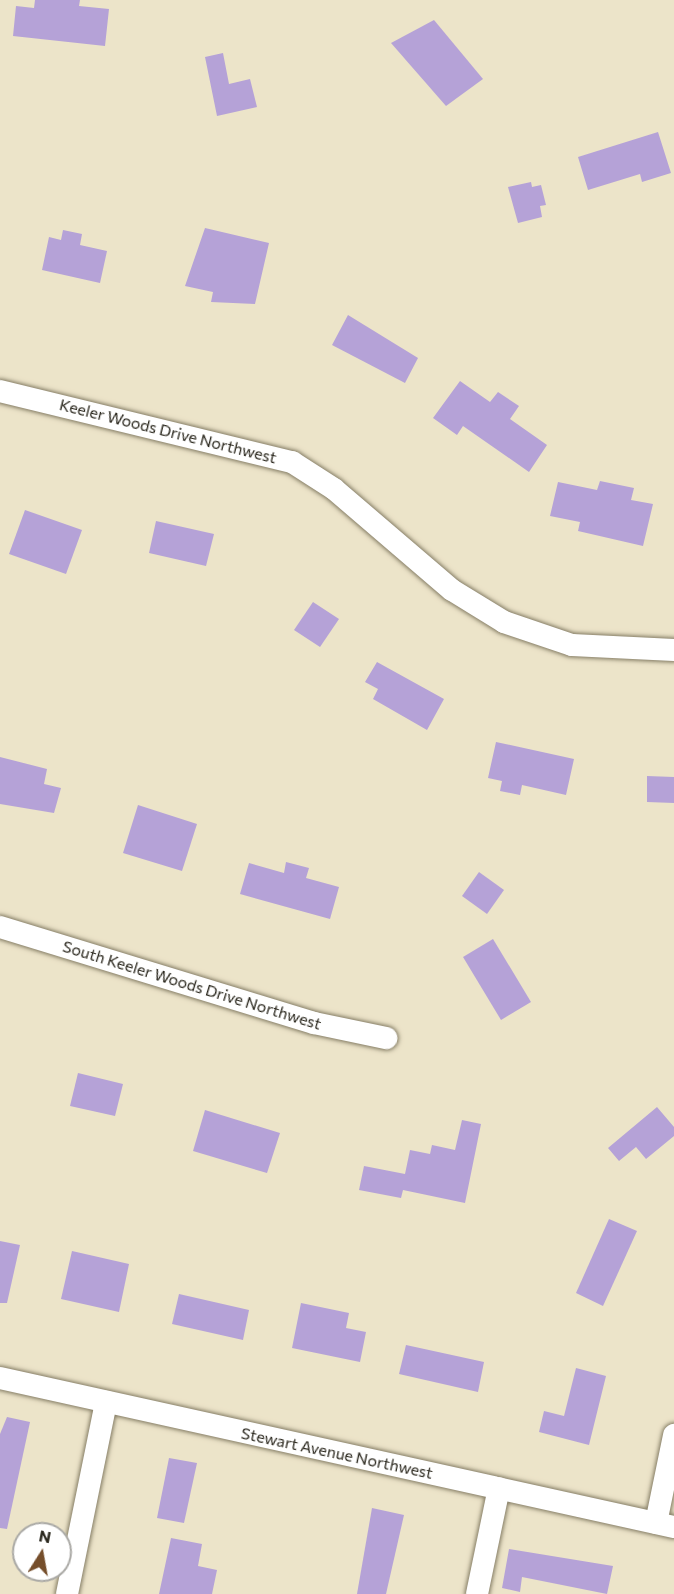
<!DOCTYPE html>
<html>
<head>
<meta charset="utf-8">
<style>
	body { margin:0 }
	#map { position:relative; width:674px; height:1594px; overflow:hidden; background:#ece4c9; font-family:Commissioner,sans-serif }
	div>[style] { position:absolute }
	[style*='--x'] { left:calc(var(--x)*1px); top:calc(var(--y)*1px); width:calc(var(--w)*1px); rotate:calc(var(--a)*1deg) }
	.building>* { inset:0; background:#b5a2d7 }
	.roads { filter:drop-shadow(0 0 2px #867e66) drop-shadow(0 0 2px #867e66) }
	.minor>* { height:22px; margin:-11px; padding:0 11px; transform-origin:11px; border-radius:11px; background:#fff }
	span { translate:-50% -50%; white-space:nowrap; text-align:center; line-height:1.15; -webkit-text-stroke:4.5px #fff; paint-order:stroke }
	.street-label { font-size:16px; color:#2a271d }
	.north { position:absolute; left:12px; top:1522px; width:60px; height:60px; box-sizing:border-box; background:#fff; border:2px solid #aaa9a5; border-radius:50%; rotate:11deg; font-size:16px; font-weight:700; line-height:24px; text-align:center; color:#2a271d }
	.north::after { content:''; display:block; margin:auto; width:21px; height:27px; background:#754e2b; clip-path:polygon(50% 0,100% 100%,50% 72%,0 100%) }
</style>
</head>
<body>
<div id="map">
	<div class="building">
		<i style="clip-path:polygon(35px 0,80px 0,79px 6px,109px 9px,105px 46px,13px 36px,16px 6px,34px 8px)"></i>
		<i style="clip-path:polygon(434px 20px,483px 79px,446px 106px,391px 43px)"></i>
		<i style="clip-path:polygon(223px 53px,229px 84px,250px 79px,257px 107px,217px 116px,205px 57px)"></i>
		<i style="clip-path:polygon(658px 132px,671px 173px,642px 182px,640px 174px,588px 190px,578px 157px)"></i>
		<i style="clip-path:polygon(531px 182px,532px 187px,541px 185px,546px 205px,540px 206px,542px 217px,518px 223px,508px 187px)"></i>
		<i style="clip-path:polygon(205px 228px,269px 243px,255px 304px,211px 302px,213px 292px,185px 286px)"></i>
		<i style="clip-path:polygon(63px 230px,82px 234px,80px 245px,107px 251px,100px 283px,42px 270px,49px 237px,61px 240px)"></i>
		<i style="clip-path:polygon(348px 315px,418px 358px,405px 383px,332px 345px)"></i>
		<i style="clip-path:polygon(460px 381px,490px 402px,498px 392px,519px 406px,510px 419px,547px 445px,529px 472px,463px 426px,457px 435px,433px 418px)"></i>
		<i style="clip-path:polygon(600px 481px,634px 488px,631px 500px,653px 504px,643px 546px,578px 531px,580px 522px,550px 516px,558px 482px,597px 490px)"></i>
		<i style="clip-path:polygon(25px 510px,82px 530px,66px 574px,9px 554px)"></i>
		<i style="clip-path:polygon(156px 521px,214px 534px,206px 566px,149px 553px)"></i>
		<i style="clip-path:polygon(313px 602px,339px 619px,320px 647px,294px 630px)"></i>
		<i style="clip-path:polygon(377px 662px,444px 699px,427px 730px,373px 699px,378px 689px,365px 682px)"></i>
		<i style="clip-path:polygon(496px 742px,574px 759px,566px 795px,522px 785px,520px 795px,500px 791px,502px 781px,488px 778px)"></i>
		<i style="clip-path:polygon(0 757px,47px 769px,44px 784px,61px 788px,54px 813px,0 804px)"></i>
		<i style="clip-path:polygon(647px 776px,674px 777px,674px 803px,647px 802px)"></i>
		<i style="clip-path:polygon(138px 805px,197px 824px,182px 871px,123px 853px)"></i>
		<i style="clip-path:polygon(286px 862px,309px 868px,306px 878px,339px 887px,330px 919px,240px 894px,249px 863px,284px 873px)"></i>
		<i style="clip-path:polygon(479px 872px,504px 890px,487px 914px,462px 896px)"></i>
		<i style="clip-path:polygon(493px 939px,531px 1002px,501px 1020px,463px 957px)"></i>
		<i style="clip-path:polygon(78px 1073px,123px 1084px,115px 1116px,70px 1106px)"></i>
		<i style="clip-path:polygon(657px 1107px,674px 1127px,674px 1136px,646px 1159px,636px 1147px,619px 1161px,608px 1148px)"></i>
		<i style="clip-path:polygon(205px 1110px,280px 1133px,267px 1173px,193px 1151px)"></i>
		<i style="clip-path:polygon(462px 1120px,481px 1124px,465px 1203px,403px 1190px,401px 1198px,359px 1190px,364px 1166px,405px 1174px,410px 1150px,430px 1154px,432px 1145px,455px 1150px)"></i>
		<i style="clip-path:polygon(609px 1219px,637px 1231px,603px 1306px,576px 1293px)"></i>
		<i style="clip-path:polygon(0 1241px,20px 1245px,7px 1303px,0 1303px)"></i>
		<i style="clip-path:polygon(72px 1251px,129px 1264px,119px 1312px,61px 1299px)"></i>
		<i style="clip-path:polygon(179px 1294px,249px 1310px,243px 1340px,172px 1324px)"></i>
		<i style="clip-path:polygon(301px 1303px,349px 1313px,346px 1328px,366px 1332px,360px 1362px,292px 1348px)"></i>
		<i style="clip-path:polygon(406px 1345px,484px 1362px,478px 1392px,399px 1374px)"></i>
		<i style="clip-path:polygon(576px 1368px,606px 1376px,589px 1445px,539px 1432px,544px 1411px,564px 1416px)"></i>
		<i style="clip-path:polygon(7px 1417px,30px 1422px,7px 1529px,0 1528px,0 1434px)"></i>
		<i style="clip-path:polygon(169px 1458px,197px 1463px,184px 1523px,157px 1518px)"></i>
		<i style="clip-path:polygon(372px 1508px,404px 1515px,386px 1594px,357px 1594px)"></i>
		<i style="clip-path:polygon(171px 1538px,202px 1544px,198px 1566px,217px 1570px,212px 1594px,159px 1594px)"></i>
		<i style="clip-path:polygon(509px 1549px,613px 1566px,607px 1594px,522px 1577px,520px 1592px,502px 1588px)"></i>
	</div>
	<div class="roads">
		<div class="minor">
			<i style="--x:0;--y:391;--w:301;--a:13.7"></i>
			<i style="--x:292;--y:462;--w:50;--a:32.7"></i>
			<i style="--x:334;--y:489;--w:155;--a:40.6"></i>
			<i style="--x:452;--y:590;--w:61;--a:31.6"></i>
			<i style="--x:504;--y:622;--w:72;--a:18.7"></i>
			<i style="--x:572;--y:645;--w:102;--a:2.8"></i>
			<i style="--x:0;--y:927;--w:328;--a:17"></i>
			<i style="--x:314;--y:1023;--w:74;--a:11.8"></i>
			<i style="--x:0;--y:1378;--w:690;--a:12.47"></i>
			<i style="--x:656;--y:1523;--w:90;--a:-78.4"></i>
			<i style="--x:67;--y:1594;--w:196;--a:-78.5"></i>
			<i style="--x:477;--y:1594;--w:108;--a:-78.3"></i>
		</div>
	</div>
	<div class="street-label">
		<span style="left:168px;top:431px;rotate:14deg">Keeler Woods Drive Northwest</span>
		<span style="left:192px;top:985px;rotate:17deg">South Keeler Woods Drive Northwest</span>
		<span style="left:337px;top:1453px;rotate:12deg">Stewart Avenue Northwest</span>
	</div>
	<div class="north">N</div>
</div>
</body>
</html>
